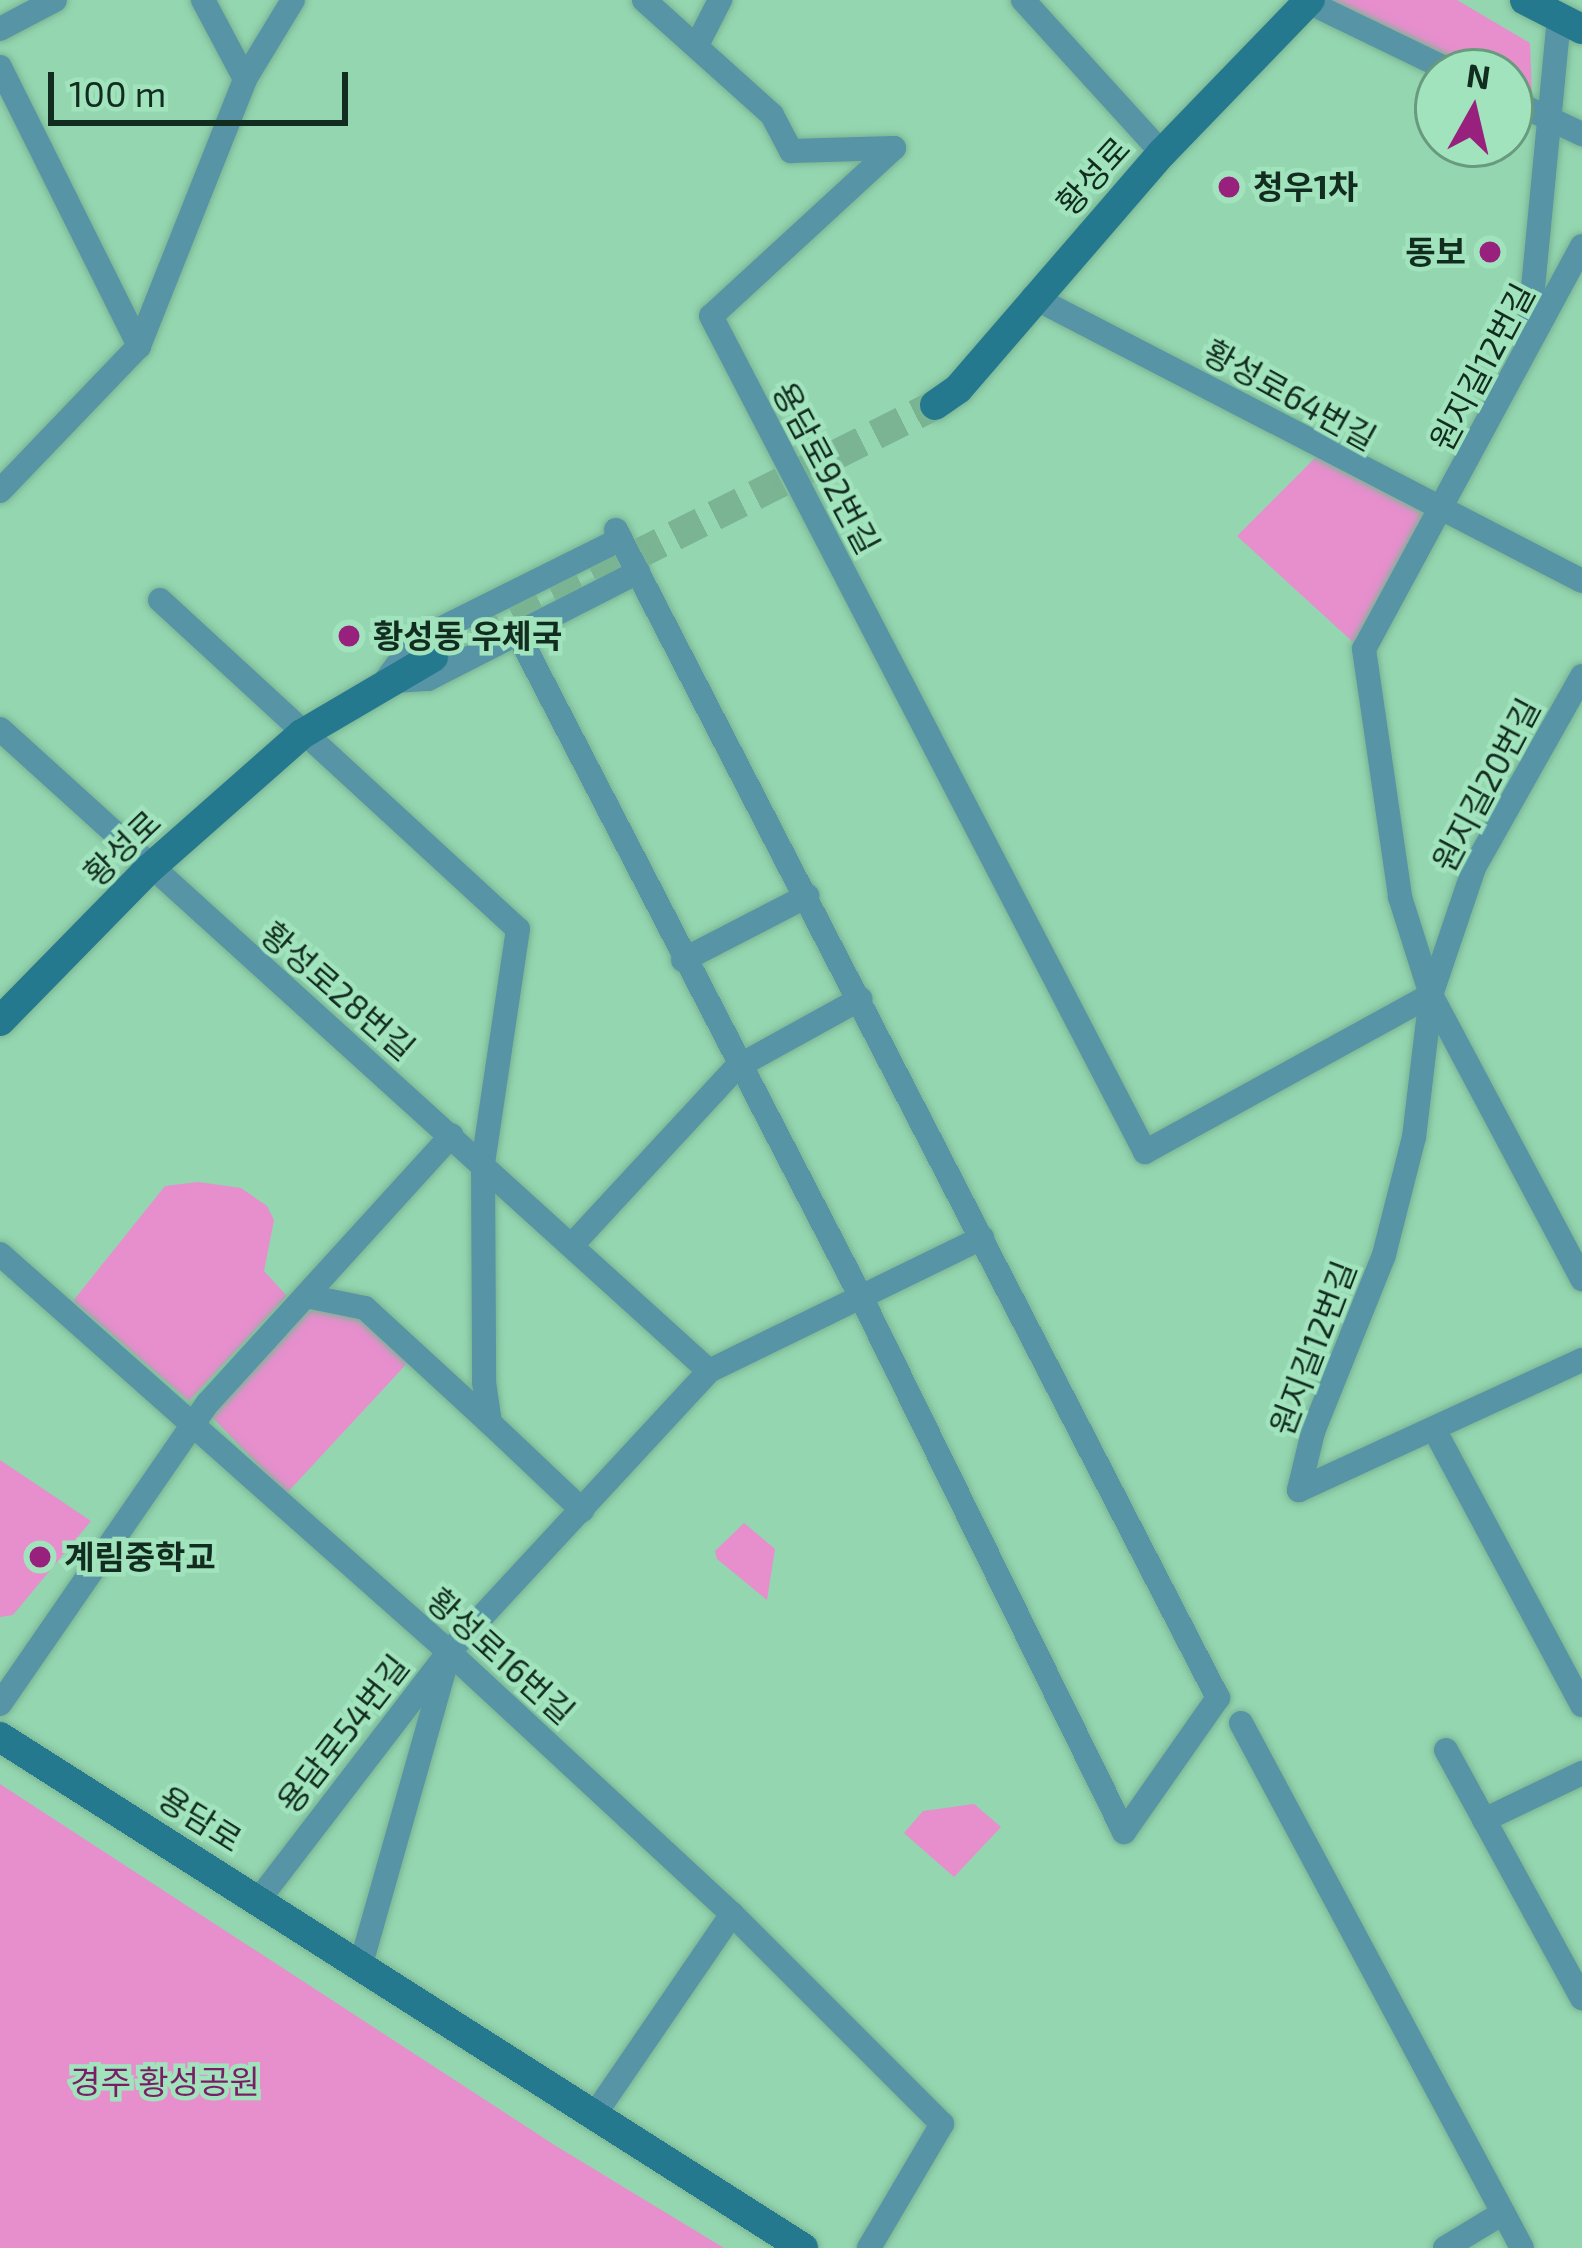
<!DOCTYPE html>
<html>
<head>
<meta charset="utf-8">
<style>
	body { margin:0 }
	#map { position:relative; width:1582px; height:2248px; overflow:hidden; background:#94d6b0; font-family:"Exo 2","Noto Sans KR",sans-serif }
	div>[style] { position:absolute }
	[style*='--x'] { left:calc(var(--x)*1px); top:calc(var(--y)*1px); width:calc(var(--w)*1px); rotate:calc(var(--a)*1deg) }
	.green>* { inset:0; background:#e78ecd }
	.secondary-tunnel>* { height:30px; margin-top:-15px; transform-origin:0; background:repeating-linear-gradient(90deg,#7ab493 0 30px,transparent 0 45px) }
	.roads { filter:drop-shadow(0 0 3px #7ab493) drop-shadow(0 0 3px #7ab493) }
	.street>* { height:24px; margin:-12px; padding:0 12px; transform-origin:12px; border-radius:12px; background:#5694a6 }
	.secondary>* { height:30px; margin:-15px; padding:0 15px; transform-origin:15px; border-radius:15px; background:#24798f }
	.dots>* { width:33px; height:33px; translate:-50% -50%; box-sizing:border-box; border:6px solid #a1e3bc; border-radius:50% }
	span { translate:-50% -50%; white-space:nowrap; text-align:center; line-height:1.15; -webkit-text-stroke:9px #a1e3bc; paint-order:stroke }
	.street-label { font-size:33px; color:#122d1f }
	.poi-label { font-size:33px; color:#122d1f; font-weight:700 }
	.left { translate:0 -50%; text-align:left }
	.right { translate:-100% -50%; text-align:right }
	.park-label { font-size:33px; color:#791e65 }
	.north { position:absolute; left:1414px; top:48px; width:120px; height:120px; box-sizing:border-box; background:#a1e3bc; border:3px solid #689a7d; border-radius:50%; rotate:8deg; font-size:33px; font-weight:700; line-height:48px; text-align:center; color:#122d1f }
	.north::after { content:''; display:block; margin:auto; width:42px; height:54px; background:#97217d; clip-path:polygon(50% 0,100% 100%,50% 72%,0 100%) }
	.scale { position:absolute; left:48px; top:72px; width:300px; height:54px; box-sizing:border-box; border:6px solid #122d1f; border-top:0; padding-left:15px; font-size:36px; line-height:42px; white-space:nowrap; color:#122d1f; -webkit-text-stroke:9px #a1e3bc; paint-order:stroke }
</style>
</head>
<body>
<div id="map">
	<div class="green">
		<i style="clip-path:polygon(1329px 0,1457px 0,1530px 43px,1532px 94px,1510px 94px,1510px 72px,1465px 72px)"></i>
		<i style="clip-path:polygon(1316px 457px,1429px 516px,1354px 643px,1237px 536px)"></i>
		<i style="clip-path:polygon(198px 1182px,241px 1188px,267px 1206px,274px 1220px,264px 1271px,287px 1296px,189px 1401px,73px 1301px,165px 1186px)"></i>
		<i style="clip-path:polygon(321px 1308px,361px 1315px,412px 1358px,286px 1494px,211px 1416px,304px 1313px)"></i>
		<i style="clip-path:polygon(0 1460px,91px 1521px,13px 1615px,0 1617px)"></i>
		<i style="clip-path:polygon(744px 1523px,775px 1549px,767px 1600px,717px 1559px,715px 1551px)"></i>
		<i style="clip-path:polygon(0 1784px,556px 2146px,724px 2248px,0 2248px)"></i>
		<i style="clip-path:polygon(974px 1804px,1001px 1827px,954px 1877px,904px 1833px,923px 1811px)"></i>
	</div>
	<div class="secondary-tunnel">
		<i style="--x:433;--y:657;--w:562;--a:-26.66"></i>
	</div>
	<div class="roads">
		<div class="street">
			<i style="--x:203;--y:0;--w:89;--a:62"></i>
			<i style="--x:644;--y:0;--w:172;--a:41.9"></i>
			<i style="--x:772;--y:115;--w:41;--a:62.2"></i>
			<i style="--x:791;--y:151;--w:103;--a:-1.7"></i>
			<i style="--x:894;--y:148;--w:248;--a:137.4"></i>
			<i style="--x:711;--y:316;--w:942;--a:62.56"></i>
			<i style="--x:1145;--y:1152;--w:326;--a:-28.8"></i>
			<i style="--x:1023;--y:0;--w:207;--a:47.7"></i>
			<i style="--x:1308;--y:2;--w:161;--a:25.8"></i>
			<i style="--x:0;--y:29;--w:62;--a:-27.8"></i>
			<i style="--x:697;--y:45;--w:51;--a:-62.9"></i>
			<i style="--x:0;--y:67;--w:312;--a:63.5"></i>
			<i style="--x:1510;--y:100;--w:80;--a:25.3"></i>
			<i style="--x:1582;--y:246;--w:458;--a:118.4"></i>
			<i style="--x:1364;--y:649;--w:251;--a:81.7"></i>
			<i style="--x:1400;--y:897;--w:103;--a:72.4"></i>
			<i style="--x:1431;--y:995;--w:322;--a:62"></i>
			<i style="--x:1033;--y:297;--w:618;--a:27.35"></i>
			<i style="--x:1528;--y:340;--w:323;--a:-84.5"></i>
			<i style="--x:0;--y:491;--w:201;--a:-46.2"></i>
			<i style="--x:139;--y:346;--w:287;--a:-68.3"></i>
			<i style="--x:245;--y:79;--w:92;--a:-58.7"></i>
			<i style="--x:160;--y:600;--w:486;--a:42.6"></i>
			<i style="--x:518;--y:929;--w:236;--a:98.5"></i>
			<i style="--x:483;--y:1162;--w:220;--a:89.7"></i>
			<i style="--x:484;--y:1382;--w:41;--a:81.7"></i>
			<i style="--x:490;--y:1423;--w:127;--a:43.4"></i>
			<i style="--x:518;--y:634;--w:746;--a:62.65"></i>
			<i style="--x:861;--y:1297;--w:596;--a:63.82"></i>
			<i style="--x:1124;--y:1832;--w:164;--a:-55"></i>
			<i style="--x:1218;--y:1698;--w:1314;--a:-117.27"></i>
			<i style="--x:1582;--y:676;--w:220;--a:119.4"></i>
			<i style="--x:1474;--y:868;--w:134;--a:108.7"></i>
			<i style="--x:1431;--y:995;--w:143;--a:96.8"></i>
			<i style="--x:1414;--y:1137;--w:122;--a:104.3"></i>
			<i style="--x:1384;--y:1255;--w:191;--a:111.9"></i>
			<i style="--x:1313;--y:1432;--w:60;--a:103.6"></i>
			<i style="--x:1299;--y:1490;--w:311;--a:-24.7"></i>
			<i style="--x:386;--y:680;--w:47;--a:-53.6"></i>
			<i style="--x:414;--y:642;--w:231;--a:-26.5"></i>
			<i style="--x:396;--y:681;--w:32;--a:-4"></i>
			<i style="--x:428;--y:679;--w:236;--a:-27"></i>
			<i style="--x:0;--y:729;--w:956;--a:42.16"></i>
			<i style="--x:683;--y:960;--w:140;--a:-27.3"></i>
			<i style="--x:572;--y:1245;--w:243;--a:-47.2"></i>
			<i style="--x:737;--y:1067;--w:141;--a:-28.9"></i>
			<i style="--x:0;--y:1254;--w:600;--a:41.55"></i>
			<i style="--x:449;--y:1652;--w:386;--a:42.8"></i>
			<i style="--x:732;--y:1914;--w:297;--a:45"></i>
			<i style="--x:942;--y:2124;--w:144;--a:120.5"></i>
			<i style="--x:306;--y:1296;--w:60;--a:11.5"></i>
			<i style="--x:365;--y:1308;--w:170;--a:42.6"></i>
			<i style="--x:1435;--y:1431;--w:311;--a:61.8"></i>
			<i style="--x:0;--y:1704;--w:366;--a:-55.4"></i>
			<i style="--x:208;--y:1403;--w:362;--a:-47.7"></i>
			<i style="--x:1241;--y:1723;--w:595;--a:61.84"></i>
			<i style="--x:1446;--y:1750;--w:283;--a:61.3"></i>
			<i style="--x:1484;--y:1820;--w:109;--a:-25.6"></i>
			<i style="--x:260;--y:1898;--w:310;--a:-52.5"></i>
			<i style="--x:449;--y:1652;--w:383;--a:-47.2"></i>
			<i style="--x:709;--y:1371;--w:304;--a:-26"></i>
			<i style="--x:361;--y:1964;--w:316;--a:-74.2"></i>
			<i style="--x:593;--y:2117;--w:246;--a:-55.6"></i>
			<i style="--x:1445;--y:2248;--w:68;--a:-31.1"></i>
		</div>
		<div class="secondary">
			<i style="--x:1525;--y:0;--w:64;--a:27"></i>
			<i style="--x:935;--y:405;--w:28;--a:-35"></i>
			<i style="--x:958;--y:389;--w:312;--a:-49.2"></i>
			<i style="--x:1162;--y:153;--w:213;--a:-46"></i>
			<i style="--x:0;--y:1021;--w:213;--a:-45.6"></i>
			<i style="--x:149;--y:869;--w:204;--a:-41.4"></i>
			<i style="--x:302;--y:734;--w:152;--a:-30.4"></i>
			<i style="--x:0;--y:1737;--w:952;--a:32.47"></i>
		</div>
	</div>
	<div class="dots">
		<i style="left:1229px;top:187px;background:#97217d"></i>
		<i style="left:1490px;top:252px;background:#97217d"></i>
		<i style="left:349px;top:636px;background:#97217d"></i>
		<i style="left:40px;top:1557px;background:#97217d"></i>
	</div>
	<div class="street-label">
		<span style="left:1093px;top:176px;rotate:-48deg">황성로</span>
		<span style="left:1482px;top:367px;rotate:-62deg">원지길12번길</span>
		<span style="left:1290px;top:395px;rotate:29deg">황성로64번길</span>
		<span style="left:826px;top:468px;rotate:62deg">용담로92번길</span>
		<span style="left:1486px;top:785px;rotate:-62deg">원지길20번길</span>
		<span style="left:122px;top:848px;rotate:-44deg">황성로</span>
		<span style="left:338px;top:991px;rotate:41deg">황성로28번길</span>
		<span style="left:1313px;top:1348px;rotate:-69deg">원지길12번길</span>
		<span style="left:501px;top:1656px;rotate:42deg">황성로16번길</span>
		<span style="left:343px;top:1734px;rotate:-52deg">용담로54번길</span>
		<span style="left:200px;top:1819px;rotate:32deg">용담로</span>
	</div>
	<div class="poi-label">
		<span class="left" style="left:1253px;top:187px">청우1차</span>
		<span class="right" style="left:1466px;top:252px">동보</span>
		<span class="left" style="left:373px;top:636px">황성동 우체국</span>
		<span class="left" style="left:64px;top:1557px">계림중학교</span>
	</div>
	<div class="park-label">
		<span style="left:165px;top:2082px">경주 황성공원</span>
	</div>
	<div class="north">N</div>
	<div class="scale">100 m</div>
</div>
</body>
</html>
